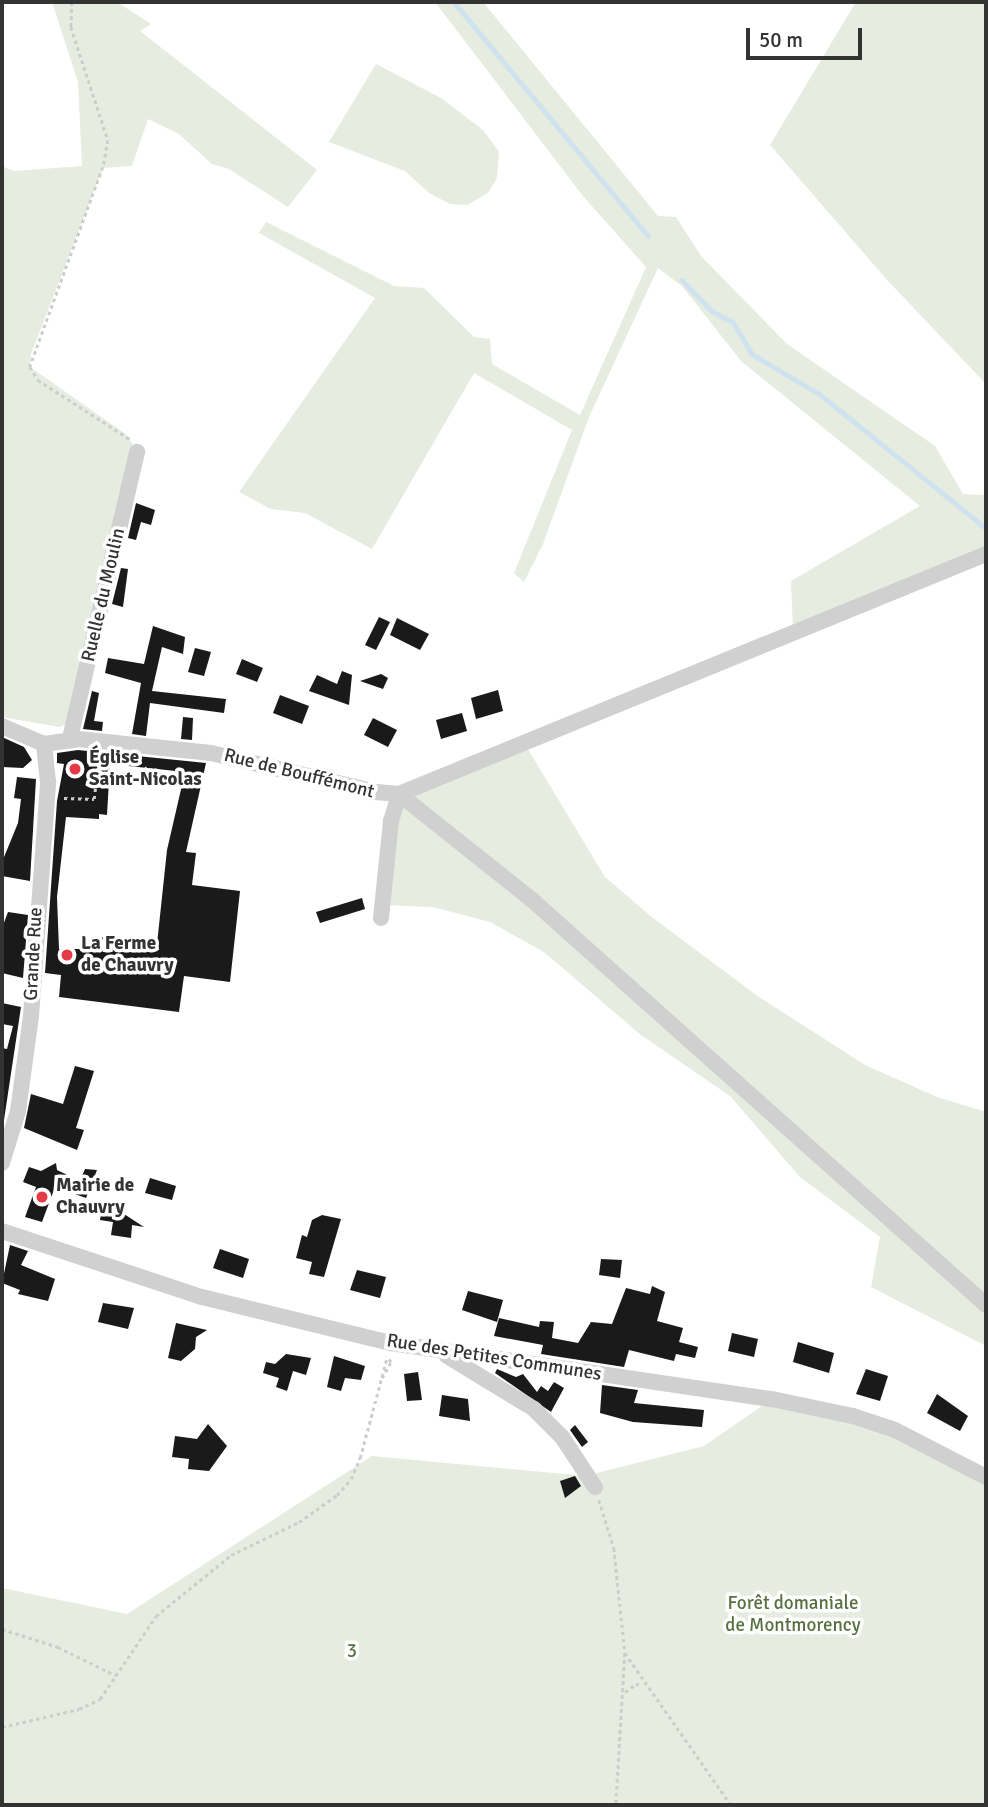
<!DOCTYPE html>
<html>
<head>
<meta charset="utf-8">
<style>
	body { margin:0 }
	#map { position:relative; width:988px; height:1807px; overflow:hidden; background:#fff; font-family:Signika,sans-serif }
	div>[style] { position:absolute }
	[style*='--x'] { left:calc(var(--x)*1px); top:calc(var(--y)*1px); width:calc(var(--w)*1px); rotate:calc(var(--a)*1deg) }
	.green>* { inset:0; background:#e6ecdf }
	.stream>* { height:4.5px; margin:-2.25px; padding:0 2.25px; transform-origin:2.25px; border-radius:2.25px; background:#cfe2ee }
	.building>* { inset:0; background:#1a1a1a }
	.path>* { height:2.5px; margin-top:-1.25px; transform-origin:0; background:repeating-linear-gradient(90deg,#cdcdcd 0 3.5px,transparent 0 7px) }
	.minor>* { height:16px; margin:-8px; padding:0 8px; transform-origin:8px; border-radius:8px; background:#d0d0d0 }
	.dots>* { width:19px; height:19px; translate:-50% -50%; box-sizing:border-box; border:4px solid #fff; border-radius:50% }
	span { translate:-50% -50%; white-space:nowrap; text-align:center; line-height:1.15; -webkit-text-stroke:7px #fff; paint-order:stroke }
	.street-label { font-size:19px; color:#333 }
	.poi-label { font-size:19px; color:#333; font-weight:700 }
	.left { translate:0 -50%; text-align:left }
	.park-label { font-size:19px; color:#56703f }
	.frame { position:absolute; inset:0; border:4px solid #333; pointer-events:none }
	.scale { position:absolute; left:746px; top:28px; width:116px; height:32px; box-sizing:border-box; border:4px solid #333; border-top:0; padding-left:9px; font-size:21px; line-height:24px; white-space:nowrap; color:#333; -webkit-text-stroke:5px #fff; paint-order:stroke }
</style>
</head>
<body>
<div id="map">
	<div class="green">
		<i style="clip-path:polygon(52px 2px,117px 2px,151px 24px,140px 31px,317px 170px,288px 207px,229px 169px,212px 164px,179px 134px,148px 119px,132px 166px,103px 168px,31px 354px,30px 367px,127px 435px,137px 452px,75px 719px,60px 727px,2px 717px,2px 166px,14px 171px,82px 166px,78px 82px)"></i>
		<i style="clip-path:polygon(435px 2px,483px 2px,658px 216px,676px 217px,701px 256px,787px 344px,935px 446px,963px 494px,986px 495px,986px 554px,793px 631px,791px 581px,920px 506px,741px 361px,682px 286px,658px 268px,589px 417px,543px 544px,524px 582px,514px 573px,572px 430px,474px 373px,372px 549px,305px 513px,271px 509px,239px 492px,375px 298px,259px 233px,266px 222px,394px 286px,424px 288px,474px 337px,490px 339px,492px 364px,580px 415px,646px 267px,583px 196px)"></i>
		<i style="clip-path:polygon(856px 2px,986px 2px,986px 384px,888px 281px,770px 145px)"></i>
		<i style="clip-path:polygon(376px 64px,441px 98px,483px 130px,499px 152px,497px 178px,488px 193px,467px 205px,450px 204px,429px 193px,405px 171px,329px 142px)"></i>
		<i style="clip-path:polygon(523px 741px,605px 877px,653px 918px,759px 997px,865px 1065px,937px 1097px,986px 1112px,986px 1346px,871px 1287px,880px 1237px,800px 1177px,730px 1096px,641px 1035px,544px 952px,490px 922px,433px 907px,382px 905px,397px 797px)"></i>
		<i style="clip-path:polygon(772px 1399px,853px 1416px,986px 1477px,986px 1805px,2px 1805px,2px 1588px,127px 1614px,372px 1456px,585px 1476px,704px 1446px)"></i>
	</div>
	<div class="stream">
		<i style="--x:454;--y:2;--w:304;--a:50.3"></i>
		<i style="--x:682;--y:280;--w:43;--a:45.9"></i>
		<i style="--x:712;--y:311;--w:24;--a:28"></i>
		<i style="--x:733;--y:322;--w:37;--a:59"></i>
		<i style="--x:752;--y:354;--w:80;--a:30.7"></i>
		<i style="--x:821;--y:395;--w:212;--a:38.9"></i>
	</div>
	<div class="building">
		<i style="clip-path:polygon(136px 503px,155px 510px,151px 525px,141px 522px,136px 540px,128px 538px)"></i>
		<i style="clip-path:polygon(121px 568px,128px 569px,123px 607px,112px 604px)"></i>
		<i style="clip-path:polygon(379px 617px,390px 622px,376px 650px,365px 645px)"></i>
		<i style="clip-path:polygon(397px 618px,429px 634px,420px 650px,390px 635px)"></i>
		<i style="clip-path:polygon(153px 626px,185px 637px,183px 654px,162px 647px,152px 691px,226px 699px,224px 713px,150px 703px,146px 736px,132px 734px,141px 683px,105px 673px,108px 658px,144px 664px)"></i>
		<i style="clip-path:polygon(195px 648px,211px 652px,204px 676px,188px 672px)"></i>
		<i style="clip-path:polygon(242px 659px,263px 668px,257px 682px,236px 674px)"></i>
		<i style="clip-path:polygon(342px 671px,352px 675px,349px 705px,309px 691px,317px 675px,337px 684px)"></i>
		<i style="clip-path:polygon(381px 674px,388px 678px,383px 689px,360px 681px)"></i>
		<i style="clip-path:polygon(498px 690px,503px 711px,476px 719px,471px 698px)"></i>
		<i style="clip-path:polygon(92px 691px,99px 693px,94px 721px,103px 722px,102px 731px,83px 729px)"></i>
		<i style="clip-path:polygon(280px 695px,309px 706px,302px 724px,273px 713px)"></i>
		<i style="clip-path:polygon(462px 713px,467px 731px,441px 739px,436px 720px)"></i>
		<i style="clip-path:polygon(183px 717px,193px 718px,192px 740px,181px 739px)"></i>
		<i style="clip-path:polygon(373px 718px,397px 730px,388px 747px,364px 735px)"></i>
		<i style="clip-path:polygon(2px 737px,24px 747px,32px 760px,23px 768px,2px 767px)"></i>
		<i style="clip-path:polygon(evenodd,78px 750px,206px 763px,186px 852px,196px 853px,192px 885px,240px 891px,230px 982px,184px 976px,179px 1012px,59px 997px,61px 975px,45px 973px,57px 801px,64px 764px,57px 763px,57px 753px,78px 750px,110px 764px,185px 772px,167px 850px,157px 944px,102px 937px,101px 949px,59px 949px,57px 897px,66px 817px,99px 819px,99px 814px,107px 815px,110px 764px)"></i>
		<i style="clip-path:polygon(17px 777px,36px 779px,30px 881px,2px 876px,2px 862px,18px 823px,21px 799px,14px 798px)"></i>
		<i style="clip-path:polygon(362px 898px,365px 909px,320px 923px,316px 912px)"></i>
		<i style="clip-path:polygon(8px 912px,28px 915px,23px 978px,2px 973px,2px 928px)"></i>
		<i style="clip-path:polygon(2px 1003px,21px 1007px,4px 1120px,2px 1048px,7px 1049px,13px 1026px,2px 1024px)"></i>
		<i style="clip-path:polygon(75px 1066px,94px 1071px,76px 1128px,84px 1130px,77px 1150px,24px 1128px,31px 1094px,63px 1104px)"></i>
		<i style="clip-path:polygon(56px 1163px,57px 1170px,80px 1181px,85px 1169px,97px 1170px,86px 1198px,55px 1187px,42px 1222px,25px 1217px,36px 1187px,23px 1182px,29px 1167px,41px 1171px)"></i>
		<i style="clip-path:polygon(150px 1178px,176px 1186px,172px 1200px,145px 1193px)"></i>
		<i style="clip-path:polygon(103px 1203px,126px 1206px,124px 1214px,144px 1227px,132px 1225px,131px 1238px,111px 1235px,113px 1222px,100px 1220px)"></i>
		<i style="clip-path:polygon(322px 1215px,341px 1219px,324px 1277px,309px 1274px,312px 1262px,296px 1258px,302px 1235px,307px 1237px,312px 1220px)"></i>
		<i style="clip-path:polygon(10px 1245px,28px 1251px,21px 1265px,55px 1279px,48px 1301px,18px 1294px,20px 1290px,2px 1283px)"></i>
		<i style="clip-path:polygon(220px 1249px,249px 1259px,243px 1278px,213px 1268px)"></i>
		<i style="clip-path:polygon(601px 1259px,622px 1260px,620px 1278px,599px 1275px)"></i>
		<i style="clip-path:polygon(357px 1270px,386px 1277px,380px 1298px,350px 1290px)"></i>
		<i style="clip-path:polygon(652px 1286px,665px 1292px,657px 1321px,683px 1328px,679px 1342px,698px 1347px,695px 1358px,676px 1354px,674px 1361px,629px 1350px,624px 1367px,541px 1354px,543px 1345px,494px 1336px,499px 1318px,539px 1327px,540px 1321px,554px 1322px,552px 1338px,578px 1343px,591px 1322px,612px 1324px,626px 1288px,650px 1294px)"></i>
		<i style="clip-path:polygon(468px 1291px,503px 1300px,497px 1322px,462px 1310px)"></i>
		<i style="clip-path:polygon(103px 1303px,134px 1308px,128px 1329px,98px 1322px)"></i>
		<i style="clip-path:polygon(176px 1323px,207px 1330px,196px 1337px,195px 1349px,181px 1361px,168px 1358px)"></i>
		<i style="clip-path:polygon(732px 1333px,758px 1339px,754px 1357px,728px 1351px)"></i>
		<i style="clip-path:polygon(798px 1342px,834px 1353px,829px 1373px,793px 1362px)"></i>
		<i style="clip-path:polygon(286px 1354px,311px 1358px,306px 1375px,293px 1371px,287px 1391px,276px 1387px,279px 1378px,263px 1373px,266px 1362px,275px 1364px)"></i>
		<i style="clip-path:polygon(334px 1356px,365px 1366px,361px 1380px,345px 1378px,341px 1391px,327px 1387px)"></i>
		<i style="clip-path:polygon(497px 1369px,516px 1377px,523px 1374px,537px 1392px,541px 1386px,548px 1391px,554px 1382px,564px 1388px,551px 1412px,495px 1373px)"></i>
		<i style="clip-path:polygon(866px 1369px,888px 1376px,880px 1401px,856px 1394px)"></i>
		<i style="clip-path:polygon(418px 1372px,422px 1400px,407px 1401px,404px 1374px)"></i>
		<i style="clip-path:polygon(602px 1385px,638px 1390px,634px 1403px,704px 1410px,702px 1427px,633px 1422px,600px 1413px)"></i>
		<i style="clip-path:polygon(937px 1394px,968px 1416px,960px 1431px,927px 1413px)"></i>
		<i style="clip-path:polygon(442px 1395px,468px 1399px,470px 1421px,439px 1416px)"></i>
		<i style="clip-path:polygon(208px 1424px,227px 1446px,209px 1471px,188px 1469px,189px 1459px,172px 1457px,175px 1436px,197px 1439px)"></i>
		<i style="clip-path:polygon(575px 1425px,588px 1442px,582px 1447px,570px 1430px)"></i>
		<i style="clip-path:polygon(575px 1476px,581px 1486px,565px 1498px,560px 1481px)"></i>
	</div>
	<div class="path">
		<i style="--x:72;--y:2;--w:25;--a:92"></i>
		<i style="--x:71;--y:27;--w:119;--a:71.9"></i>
		<i style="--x:108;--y:140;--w:27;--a:100"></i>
		<i style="--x:103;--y:167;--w:213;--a:110.1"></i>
		<i style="--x:30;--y:367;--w:15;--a:58"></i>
		<i style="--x:38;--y:380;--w:111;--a:32.8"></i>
		<i style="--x:64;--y:798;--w:30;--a:2"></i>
		<i style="--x:94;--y:799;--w:43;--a:-83.4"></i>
		<i style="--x:382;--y:1378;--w:18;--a:-61"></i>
		<i style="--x:391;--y:1362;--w:6;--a:-135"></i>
		<i style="--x:599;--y:1500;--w:50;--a:72.6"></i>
		<i style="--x:614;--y:1548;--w:106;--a:84"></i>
		<i style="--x:625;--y:1653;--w:152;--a:93.4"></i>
		<i style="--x:2;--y:1629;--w:59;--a:17.8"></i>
		<i style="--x:58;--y:1647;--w:64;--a:26.2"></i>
		<i style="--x:625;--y:1653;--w:185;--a:55.1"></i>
		<i style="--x:625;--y:1692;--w:14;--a:-36"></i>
		<i style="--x:636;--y:1684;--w:7;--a:8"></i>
		<i style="--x:2;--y:1727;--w:79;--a:-13.2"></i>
		<i style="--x:79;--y:1709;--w:23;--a:-25"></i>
		<i style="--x:100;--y:1699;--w:100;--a:-56"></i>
		<i style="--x:156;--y:1616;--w:97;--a:-39.1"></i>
		<i style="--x:231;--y:1555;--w:76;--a:-25.9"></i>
		<i style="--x:299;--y:1522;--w:47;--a:-35.4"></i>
		<i style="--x:337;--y:1495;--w:21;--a:-49"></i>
		<i style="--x:351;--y:1479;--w:23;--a:-67"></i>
		<i style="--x:360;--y:1458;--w:105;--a:-75"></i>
	</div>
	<div class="minor">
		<i style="--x:2;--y:726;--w:46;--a:23.2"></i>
		<i style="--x:70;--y:738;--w:294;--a:-76.8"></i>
		<i style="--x:44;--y:744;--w:34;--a:-8"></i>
		<i style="--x:78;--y:739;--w:134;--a:6"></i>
		<i style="--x:211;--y:753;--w:170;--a:13.3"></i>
		<i style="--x:376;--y:792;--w:23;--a:5"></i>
		<i style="--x:399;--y:794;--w:634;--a:-22.24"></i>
		<i style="--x:399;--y:794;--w:169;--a:38.5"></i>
		<i style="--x:531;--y:899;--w:610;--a:41.74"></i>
		<i style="--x:381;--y:918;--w:98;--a:-84.1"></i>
		<i style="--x:391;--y:821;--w:28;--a:-73"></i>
		<i style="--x:2;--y:1163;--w:54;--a:-72.9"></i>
		<i style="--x:18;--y:1111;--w:96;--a:-82.2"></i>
		<i style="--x:31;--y:1016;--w:235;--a:-85.8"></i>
		<i style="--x:48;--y:782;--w:38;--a:-96"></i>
		<i style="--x:2;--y:1231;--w:211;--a:18.3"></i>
		<i style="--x:202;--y:1297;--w:195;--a:13.7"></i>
		<i style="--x:391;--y:1343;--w:385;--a:8.4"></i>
		<i style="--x:772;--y:1399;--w:83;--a:11.9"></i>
		<i style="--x:853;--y:1416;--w:44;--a:18.4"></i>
		<i style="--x:895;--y:1430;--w:102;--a:27.3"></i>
		<i style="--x:447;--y:1356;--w:102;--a:31.3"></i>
		<i style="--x:534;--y:1409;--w:40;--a:45"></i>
		<i style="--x:562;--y:1437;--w:60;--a:56.6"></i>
	</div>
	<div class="dots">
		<i style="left:75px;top:769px;background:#e63946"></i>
		<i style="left:67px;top:955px;background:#e63946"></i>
		<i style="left:42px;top:1197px;background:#e63946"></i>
	</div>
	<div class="street-label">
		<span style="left:104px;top:595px;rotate:-77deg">Ruelle du Moulin</span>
		<span style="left:299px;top:774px;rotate:14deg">Rue de Bouffémont</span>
		<span style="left:34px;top:954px;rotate:-87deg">Grande Rue</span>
		<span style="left:494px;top:1358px;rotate:9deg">Rue des Petites Communes</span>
	</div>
	<div class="poi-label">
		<span class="left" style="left:89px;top:769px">Église<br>Saint-Nicolas</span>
		<span class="left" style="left:81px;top:955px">La Ferme<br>de Chauvry</span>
		<span class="left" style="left:56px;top:1197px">Mairie de<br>Chauvry</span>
	</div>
	<div class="park-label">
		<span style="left:793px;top:1615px">Forêt domaniale<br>de Montmorency</span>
		<span style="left:352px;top:1652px">3</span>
	</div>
	<div class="frame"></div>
	<div class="scale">50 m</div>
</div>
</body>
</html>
